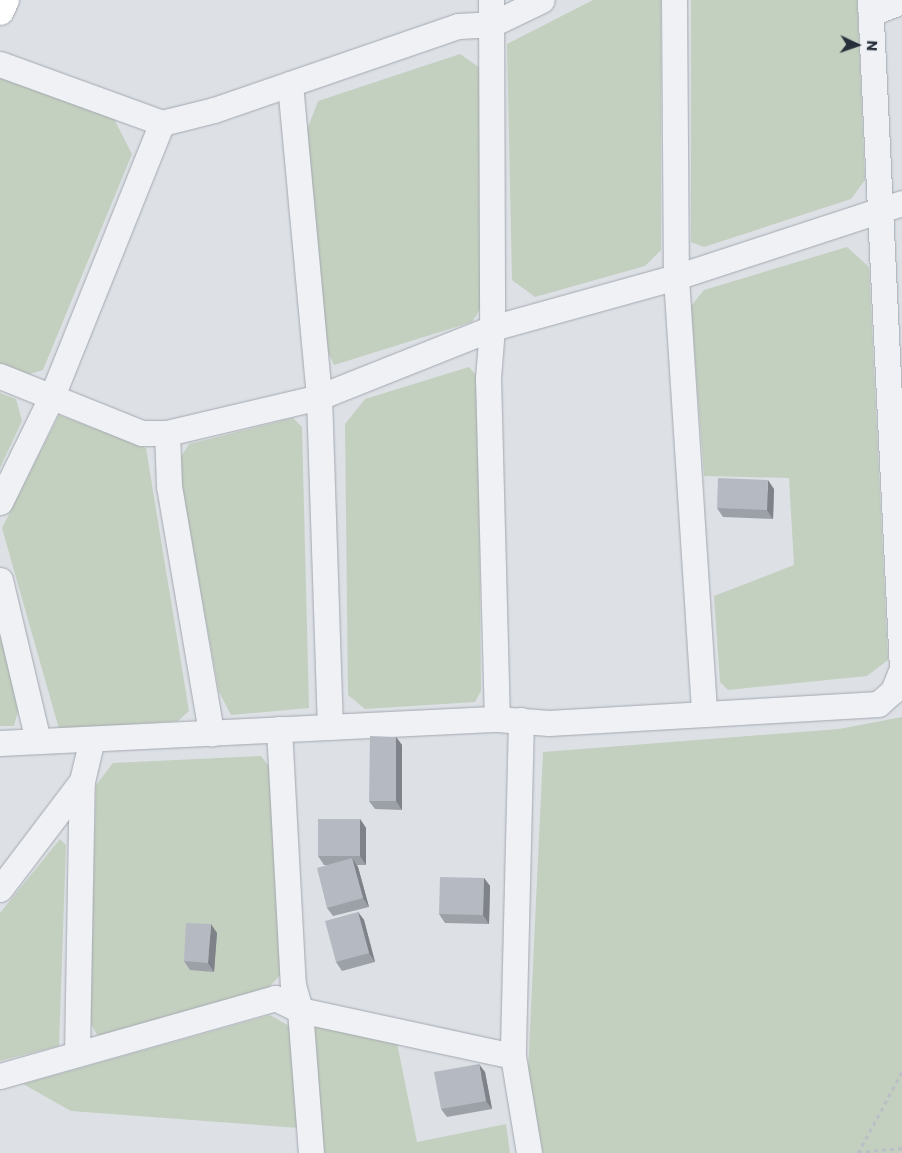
<!DOCTYPE html>
<html>
<head>
<meta charset="utf-8">
<style>
	body { margin:0 }
	#map { position:relative; width:902px; height:1153px; overflow:hidden; background:#dde1e6; font-family:Poppins,sans-serif }
	div>[style] { position:absolute }
	[style*='--x'] { left:calc(var(--x)*1px); top:calc(var(--y)*1px); width:calc(var(--w)*1px); rotate:calc(var(--a)*1deg) }
	.green>* { inset:0; background:#c3cfbf }
	.path>* { height:3px; margin-top:-1.5px; transform-origin:0; background:repeating-linear-gradient(90deg,#bbbfc5 0 4px,transparent 0 8px) }
	.roads { filter:drop-shadow(0 0 1px #a3a8af) drop-shadow(0 0 1px #a3a8af) }
	.minor>* { height:25px; margin:-12.5px; padding:0 12.5px; transform-origin:12.5px; border-radius:12.5px; background:#eff1f5 }
	.major>* { height:28px; margin:-14px; padding:0 14px; transform-origin:14px; border-radius:14px; background:#fff }
	.wall>* { inset:0; background:#9ca0a7 }
	.shaded-wall>* { inset:0; background:#7f8288 }
	.building>* { inset:0; background:#b5bac2 }
	span { translate:-50% -50%; white-space:nowrap; text-align:center; line-height:1.15; -webkit-text-stroke:4.5px #ecf0f4; paint-order:stroke }
	.north { position:absolute; left:832px; top:20px; width:50px; height:50px; -webkit-text-stroke:4px #ecf0f4; paint-order:stroke; rotate:93deg; font-size:14px; font-weight:700; line-height:20px; text-align:center; color:#272f3b }
	.north::after { content:''; display:block; margin:auto; width:18px; height:22px; background:#272f3b; clip-path:polygon(50% 0,100% 100%,50% 72%,0 100%) }
</style>
</head>
<body>
<div id="map">
	<div class="green">
		<i style="clip-path:polygon(593px 0,661px 0,661px 250px,645px 266px,535px 297px,512px 280px,507px 44px)"></i>
		<i style="clip-path:polygon(691px 0,857px 0,865px 180px,851px 199px,704px 247px,691px 242px)"></i>
		<i style="clip-path:polygon(460px 54px,480px 68px,481px 308px,472px 322px,334px 365px,327px 350px,307px 130px,318px 101px)"></i>
		<i style="clip-path:polygon(0 78px,113px 117px,132px 154px,43px 370px,26px 375px,0 365px)"></i>
		<i style="clip-path:polygon(847px 247px,869px 267px,888px 660px,867px 676px,728px 690px,720px 682px,714px 596px,794px 565px,789px 478px,704px 476px,691px 306px,704px 290px)"></i>
		<i style="clip-path:polygon(469px 367px,478px 377px,481px 691px,475px 702px,365px 709px,348px 695px,345px 424px,365px 399px)"></i>
		<i style="clip-path:polygon(0 393px,16px 399px,22px 421px,0 468px)"></i>
		<i style="clip-path:polygon(59px 415px,146px 448px,189px 711px,178px 721px,59px 729px,2px 528px)"></i>
		<i style="clip-path:polygon(293px 418px,302px 427px,309px 708px,231px 715px,219px 692px,177px 463px,189px 444px)"></i>
		<i style="clip-path:polygon(0 629px,18px 711px,14px 726px,0 726px)"></i>
		<i style="clip-path:polygon(902px 717px,902px 1153px,543px 1153px,528px 1072px,543px 752px,839px 729px)"></i>
		<i style="clip-path:polygon(261px 756px,274px 773px,285px 970px,269px 987px,98px 1036px,90px 1023px,96px 785px,113px 763px)"></i>
		<i style="clip-path:polygon(60px 839px,66px 845px,59px 1046px,0 1061px,0 913px)"></i>
		<i style="clip-path:polygon(270px 1015px,291px 1027px,299px 1128px,71px 1111px,23px 1084px)"></i>
		<i style="clip-path:polygon(310px 1025px,397px 1043px,417px 1142px,506px 1124px,510px 1153px,321px 1153px)"></i>
	</div>
	<div class="path">
		<i style="--x:858;--y:1152;--w:44;--a:-5.2"></i>
		<i style="--x:858;--y:1153;--w:92;--a:-61.5"></i>
	</div>
	<div class="roads">
		<div class="minor">
			<i style="--x:491;--y:0;--w:328;--a:89.8"></i>
			<i style="--x:492;--y:328;--w:50;--a:94.6"></i>
			<i style="--x:488;--y:378;--w:341;--a:88.5"></i>
			<i style="--x:674;--y:0;--w:277;--a:89.6"></i>
			<i style="--x:676;--y:277;--w:438;--a:86.3"></i>
			<i style="--x:871;--y:13;--w:33;--a:-21"></i>
			<i style="--x:0;--y:64;--w:172;--a:20"></i>
			<i style="--x:162;--y:123;--w:54;--a:-14"></i>
			<i style="--x:214;--y:110;--w:258;--a:-19"></i>
			<i style="--x:458;--y:26;--w:34;--a:-3"></i>
			<i style="--x:492;--y:24;--w:55;--a:-25.6"></i>
			<i style="--x:290;--y:84;--w:314;--a:84.7"></i>
			<i style="--x:319;--y:397;--w:330;--a:88.1"></i>
			<i style="--x:0;--y:376;--w:153;--a:21.9"></i>
			<i style="--x:142;--y:433;--w:25;--a:0"></i>
			<i style="--x:167;--y:433;--w:156;--a:-13.3"></i>
			<i style="--x:319;--y:397;--w:186;--a:-21.7"></i>
			<i style="--x:492;--y:328;--w:191;--a:-15.5"></i>
			<i style="--x:676;--y:277;--w:238;--a:-18.1"></i>
			<i style="--x:167;--y:433;--w:53;--a:87.8"></i>
			<i style="--x:169;--y:486;--w:251;--a:80.3"></i>
			<i style="--x:0;--y:502;--w:118;--a:-63.9"></i>
			<i style="--x:52;--y:396;--w:294;--a:-68.1"></i>
			<i style="--x:0;--y:580;--w:165;--a:76.7"></i>
			<i style="--x:521;--y:720;--w:336;--a:91.4"></i>
			<i style="--x:513;--y:1056;--w:98;--a:80.6"></i>
			<i style="--x:279;--y:729;--w:256;--a:86.9"></i>
			<i style="--x:293;--y:985;--w:26;--a:74"></i>
			<i style="--x:300;--y:1010;--w:143;--a:85.6"></i>
			<i style="--x:0;--y:743;--w:498;--a:-2.8"></i>
			<i style="--x:497;--y:719;--w:52;--a:4.4"></i>
			<i style="--x:549;--y:723;--w:330;--a:-3.3"></i>
			<i style="--x:878;--y:704;--w:20;--a:-41"></i>
			<i style="--x:893;--y:691;--w:24;--a:-68"></i>
			<i style="--x:902;--y:669;--w:670;--a:-92.74"></i>
			<i style="--x:0;--y:889;--w:136;--a:-52.8"></i>
			<i style="--x:77;--y:1054;--w:273;--a:-89"></i>
			<i style="--x:82;--y:781;--w:43;--a:-76.6"></i>
			<i style="--x:0;--y:1076;--w:286;--a:-15.8"></i>
			<i style="--x:275;--y:998;--w:28;--a:26"></i>
			<i style="--x:300;--y:1010;--w:218;--a:12.2"></i>
		</div>
		<div class="major">
			<i style="--x:0;--y:11;--w:12;--a:-66"></i>
		</div>
	</div>
	<div class="wall">
		<i style="clip-path:polygon(774px 489px,773px 519px,723px 517px,717px 508px)"></i>
		<i style="clip-path:polygon(396px 737px,402px 745px,402px 810px,375px 809px,369px 801px)"></i>
		<i style="clip-path:polygon(360px 819px,366px 828px,366px 865px,357px 865px,358px 867px,369px 907px,333px 916px,327px 908px,328px 865px,324px 865px,318px 856px)"></i>
		<i style="clip-path:polygon(484px 878px,490px 886px,489px 924px,445px 923px,439px 914px)"></i>
		<i style="clip-path:polygon(358px 912px,364px 920px,375px 962px,342px 971px,336px 962px)"></i>
		<i style="clip-path:polygon(217px 933px,214px 972px,190px 970px,184px 961px)"></i>
		<i style="clip-path:polygon(485px 1072px,492px 1109px,447px 1117px,441px 1109px)"></i>
	</div>
	<div class="shaded-wall">
		<i style="clip-path:polygon(768px 480px,774px 489px,773px 519px,767px 510px)"></i>
		<i style="clip-path:polygon(396px 737px,402px 745px,402px 810px,396px 801px)"></i>
		<i style="clip-path:polygon(360px 819px,366px 828px,366px 865px,360px 856px)"></i>
		<i style="clip-path:polygon(352px 858px,358px 867px,369px 907px,363px 898px)"></i>
		<i style="clip-path:polygon(484px 878px,490px 886px,489px 924px,483px 915px)"></i>
		<i style="clip-path:polygon(358px 912px,364px 920px,375px 962px,369px 953px)"></i>
		<i style="clip-path:polygon(211px 924px,217px 933px,214px 972px,208px 963px)"></i>
		<i style="clip-path:polygon(479px 1064px,485px 1072px,492px 1109px,486px 1101px)"></i>
	</div>
	<div class="building">
		<i style="clip-path:polygon(718px 478px,768px 480px,767px 510px,717px 508px)"></i>
		<i style="clip-path:polygon(370px 736px,396px 737px,396px 801px,369px 801px)"></i>
		<i style="clip-path:polygon(318px 819px,360px 819px,360px 856px,318px 856px)"></i>
		<i style="clip-path:polygon(352px 858px,363px 898px,327px 908px,317px 868px)"></i>
		<i style="clip-path:polygon(440px 877px,484px 878px,483px 915px,439px 914px)"></i>
		<i style="clip-path:polygon(358px 912px,369px 953px,336px 962px,325px 921px)"></i>
		<i style="clip-path:polygon(186px 923px,211px 924px,208px 963px,184px 961px)"></i>
		<i style="clip-path:polygon(479px 1064px,486px 1101px,441px 1109px,434px 1072px)"></i>
	</div>
	<div class="north">N</div>
</div>
</body>
</html>
